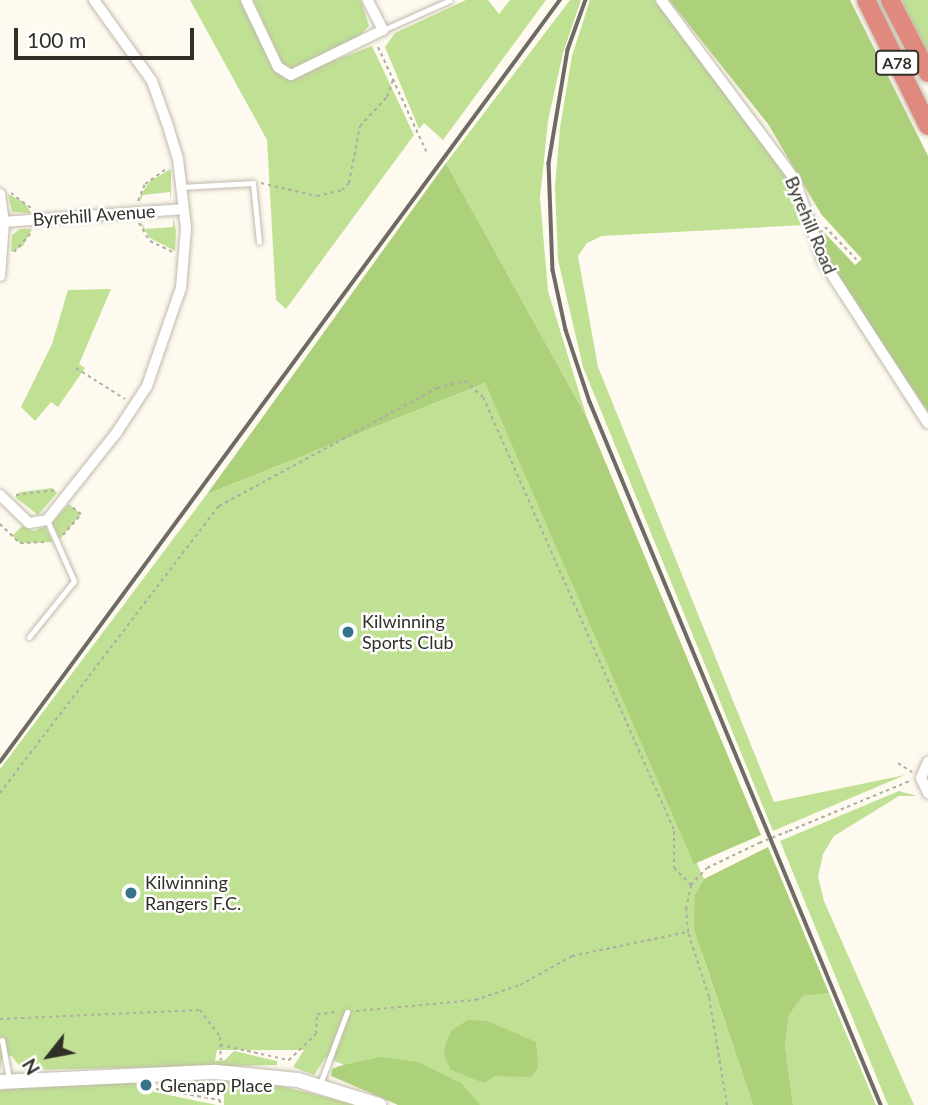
<!DOCTYPE html>
<html>
<head>
<meta charset="utf-8">
<style>
	body { margin:0 }
	#map { position:relative; width:928px; height:1105px; overflow:hidden; background:#fefaf0; font-family:Lato,sans-serif }
	div>[style] { position:absolute }
	[style*='--x'] { left:calc(var(--x)*1px); top:calc(var(--y)*1px); width:calc(var(--w)*1px); rotate:calc(var(--a)*1deg) }
	.green>* { inset:0; background:#c0e194 }
	.forest>* { inset:0; background:#add17a }
	.path>* { height:2px; margin-top:-1px; transform-origin:0; background:repeating-linear-gradient(90deg,#afaca3 0 3.5px,transparent 0 7px) }
	.roads { filter:drop-shadow(0 0 2px #c1baab) drop-shadow(0 0 2px #c1baab) }
	.service>* { height:5px; margin:-2.5px; padding:0 2.5px; transform-origin:2.5px; border-radius:2.5px; background:#fff }
	.minor>* { height:10px; margin:-5px; padding:0 5px; transform-origin:5px; border-radius:5px; background:#fff }
	.tertiary>* { height:14px; margin:-7px; padding:0 7px; transform-origin:7px; border-radius:7px; background:#fff }
	.trunk>* { height:18px; margin:-9px; padding:0 9px; transform-origin:9px; border-radius:9px; background:#e08a7f }
	.rail>* { height:3.5px; margin:-1.75px; padding:0 1.75px; transform-origin:1.75px; border-radius:1.75px; background:#6e6b64 }
	.path-bridge>* { height:2px; margin-top:-1px; transform-origin:0; background:repeating-linear-gradient(90deg,#afaca3 0 3.5px,transparent 0 7px) }
	.dots>* { width:19px; height:19px; translate:-50% -50%; box-sizing:border-box; border:4px solid #fff; border-radius:50% }
	span { translate:-50% -50%; white-space:nowrap; text-align:center; line-height:1.15; -webkit-text-stroke:5px #fff; paint-order:stroke }
	.shield-label span { padding:2px 5px; background:#fff; border:2px solid; border-radius:5px; -webkit-text-stroke-width:0 }
	.shield-label { font-size:16px; color:#312f28; font-weight:700 }
	.street-label { font-size:18px; color:#312f28 }
	.poi-label { font-size:18px; color:#312f28 }
	.left { translate:0 -50%; text-align:left }
	.north { position:absolute; left:14px; top:1021px; width:70px; height:70px; -webkit-text-stroke:5px #fff; paint-order:stroke; rotate:239deg; font-size:19px; font-weight:700; line-height:28px; text-align:center; color:#312f28 }
	.north::after { content:''; display:block; margin:auto; width:24px; height:32px; background:#312f28; clip-path:polygon(50% 0,100% 100%,50% 72%,0 100%) }
	.scale { position:absolute; left:14px; top:28px; width:180px; height:32px; box-sizing:border-box; border:4px solid #312f28; border-top:0; padding-left:9px; font-size:21px; line-height:24px; white-space:nowrap; color:#312f28; -webkit-text-stroke:5px #fff; paint-order:stroke }
</style>
</head>
<body>
<div id="map">
	<div class="green">
		<i style="clip-path:polygon(190px 0,242px 0,275px 70px,285px 79px,372px 46px,414px 135px,286px 309px,276px 300px,267px 140px)"></i>
		<i style="clip-path:polygon(253px 0,361px 0,369px 26px,358px 37px,293px 70px,282px 63px)"></i>
		<i style="clip-path:polygon(466px 0,488px 0,499px 14px,510px 0,546px 0,443px 140px,424px 123px,419px 129px,385px 47px,395px 33px)"></i>
		<i style="clip-path:polygon(570px 0,581px 0,563px 53px,548px 121px,540px 198px,548px 291px,587px 418px,446px 163px)"></i>
		<i style="clip-path:polygon(590px 0,655px 0,785px 173px,803px 225px,602px 236px,587px 243px,578px 256px,598px 367px,774px 802px,905px 775px,773px 831px,583px 367px,558px 260px,555px 186px,560px 128px,572px 56px)"></i>
		<i style="clip-path:polygon(901px 0,928px 0,928px 52px)"></i>
		<i style="clip-path:polygon(171px 169px,171px 201px,170px 192px,143px 195px,139px 203px,140px 196px,150px 181px)"></i>
		<i style="clip-path:polygon(8px 194px,24px 202px,31px 213px,12px 212px)"></i>
		<i style="clip-path:polygon(173px 218px,176px 230px,175px 251px,150px 238px,142px 226px,141px 221px,145px 229px,173px 227px)"></i>
		<i style="clip-path:polygon(20px 229px,32px 229px,23px 246px,11px 252px,12px 235px)"></i>
		<i style="clip-path:polygon(111px 289px,79px 364px,85px 368px,58px 407px,51px 402px,35px 421px,21px 407px,52px 344px,68px 290px)"></i>
		<i style="clip-path:polygon(485px 383px,704px 879px,695px 894px,702px 953px,753px 1105px,434px 1105px,326px 1057px,314px 1075px,293px 1067px,304px 1050px,217px 1050px,215px 1061px,225px 1060px,234px 1051px,277px 1061px,277px 1065px,232px 1066px,22px 1070px,12px 1056px,2px 1057px,0 1073px,0 769px,207px 494px)"></i>
		<i style="clip-path:polygon(52px 488px,57px 493px,38px 515px,15px 497px,20px 492px)"></i>
		<i style="clip-path:polygon(69px 504px,81px 514px,60px 539px,52px 523px)"></i>
		<i style="clip-path:polygon(22px 526px,34px 531px,45px 526px,53px 542px,20px 543px,12px 536px)"></i>
		<i style="clip-path:polygon(899px 791px,917px 796px,899px 796px,834px 836px,823px 854px,818px 877px,824px 901px,914px 1105px,888px 1105px,780px 841px)"></i>
		<i style="clip-path:polygon(829px 993px,876px 1105px,793px 1105px,785px 1046px,789px 1015px,803px 996px)"></i>
		<i style="clip-path:polygon(110px 1080px,144px 1084px,144px 1088px,154px 1088px,154px 1092px,217px 1105px,0 1105px,0 1090px)"></i>
		<i style="clip-path:polygon(198px 1080px,269px 1083px,358px 1105px,224px 1105px,224px 1086px,215px 1086px,210px 1095px,165px 1089px,165px 1084px)"></i>
	</div>
	<div class="forest">
		<i style="clip-path:polygon(669px 0,850px 0,928px 156px,928px 412px,841px 282px,820px 244px,818px 226px,855px 265px,862px 259px,821px 214px,768px 124px)"></i>
		<i style="clip-path:polygon(446px 163px,587px 418px,761px 835px,694px 864px,485px 383px,207px 494px)"></i>
		<i style="clip-path:polygon(768px 847px,829px 993px,803px 996px,789px 1015px,785px 1046px,793px 1105px,753px 1105px,694px 929px,695px 894px,704px 879px)"></i>
		<i style="clip-path:polygon(468px 1020px,487px 1021px,536px 1042px,538px 1068px,531px 1077px,495px 1076px,484px 1083px,451px 1070px,444px 1055px,446px 1042px,452px 1030px)"></i>
		<i style="clip-path:polygon(381px 1057px,418px 1062px,461px 1083px,480px 1105px,398px 1105px,331px 1076px,332px 1069px,339px 1066px)"></i>
	</div>
	<div class="path">
		<i style="--x:378;--y:47;--w:115;--a:65.2"></i>
		<i style="--x:261;--y:183;--w:57;--a:13.1"></i>
		<i style="--x:317;--y:196;--w:26;--a:-13"></i>
		<i style="--x:342;--y:190;--w:10;--a:-45"></i>
		<i style="--x:349;--y:183;--w:58;--a:-79.1"></i>
		<i style="--x:360;--y:126;--w:40;--a:-47"></i>
		<i style="--x:387;--y:97;--w:18;--a:-71"></i>
		<i style="--x:11;--y:193;--w:25;--a:37"></i>
		<i style="--x:138;--y:201;--w:18;--a:-68"></i>
		<i style="--x:145;--y:184;--w:28;--a:-35"></i>
		<i style="--x:139;--y:223;--w:21;--a:59"></i>
		<i style="--x:150;--y:241;--w:25;--a:26"></i>
		<i style="--x:825;--y:227;--w:45;--a:45.9"></i>
		<i style="--x:14;--y:252;--w:28;--a:-48"></i>
		<i style="--x:76;--y:368;--w:58;--a:32.3"></i>
		<i style="--x:16;--y:495;--w:40;--a:-7.1"></i>
		<i style="--x:0;--y:524;--w:28;--a:44"></i>
		<i style="--x:20;--y:543;--w:26;--a:-2"></i>
		<i style="--x:63;--y:535;--w:28;--a:-49"></i>
		<i style="--x:81;--y:514;--w:11;--a:-142"></i>
		<i style="--x:898;--y:763;--w:17;--a:33"></i>
		<i style="--x:0;--y:793;--w:361;--a:-52.7"></i>
		<i style="--x:219;--y:506;--w:248;--a:-28.4"></i>
		<i style="--x:437;--y:388;--w:29;--a:-14"></i>
		<i style="--x:465;--y:381;--w:24;--a:42"></i>
		<i style="--x:483;--y:397;--w:474;--a:66.2"></i>
		<i style="--x:674;--y:831;--w:37;--a:90"></i>
		<i style="--x:674;--y:868;--w:24;--a:45"></i>
		<i style="--x:789;--y:831;--w:131;--a:-22.5"></i>
		<i style="--x:356;--y:1011;--w:120;--a:-5.3"></i>
		<i style="--x:475;--y:1000;--w:47;--a:-18.4"></i>
		<i style="--x:520;--y:985;--w:60;--a:-29.1"></i>
		<i style="--x:572;--y:956;--w:118;--a:-11.7"></i>
		<i style="--x:0;--y:1019;--w:200;--a:-2.6"></i>
		<i style="--x:200;--y:1010;--w:34;--a:53"></i>
		<i style="--x:220;--y:1037;--w:23;--a:88"></i>
		<i style="--x:220;--y:1045;--w:71;--a:12.3"></i>
		<i style="--x:289;--y:1060;--w:37;--a:-44"></i>
		<i style="--x:316;--y:1034;--w:20;--a:-87"></i>
		<i style="--x:317;--y:1014;--w:19;--a:-6"></i>
		<i style="--x:220;--y:1086;--w:19;--a:90"></i>
		<i style="--x:156;--y:1089;--w:65;--a:9.8"></i>
		<i style="--x:727;--y:1105;--w:109;--a:-99.5"></i>
		<i style="--x:709;--y:997;--w:68;--a:-107.9"></i>
		<i style="--x:688;--y:932;--w:23;--a:-95"></i>
		<i style="--x:686;--y:909;--w:25;--a:-78"></i>
		<i style="--x:691;--y:885;--w:23;--a:-47"></i>
		<i style="--x:707;--y:868;--w:58;--a:-25.7"></i>
	</div>
	<div class="roads">
		<div class="service">
			<i style="--x:383;--y:30;--w:73;--a:-24.1"></i>
			<i style="--x:181;--y:187;--w:72;--a:-3.2"></i>
			<i style="--x:253;--y:183;--w:59;--a:84.2"></i>
			<i style="--x:29;--y:637;--w:72;--a:-51.2"></i>
			<i style="--x:74;--y:581;--w:67;--a:-113.9"></i>
			<i style="--x:2;--y:1040;--w:40;--a:80"></i>
			<i style="--x:320;--y:1084;--w:77;--a:-69.4"></i>
		</div>
		<div class="minor">
			<i style="--x:246;--y:0;--w:74;--a:64.5"></i>
			<i style="--x:278;--y:67;--w:15;--a:32"></i>
			<i style="--x:291;--y:75;--w:102;--a:-26.1"></i>
			<i style="--x:383;--y:30;--w:34;--a:-117"></i>
			<i style="--x:661;--y:0;--w:224;--a:53.3"></i>
			<i style="--x:795;--y:180;--w:86;--a:70.9"></i>
			<i style="--x:823;--y:261;--w:193;--a:57.1"></i>
			<i style="--x:0;--y:194;--w:28;--a:82"></i>
			<i style="--x:4;--y:222;--w:54;--a:94.2"></i>
			<i style="--x:4;--y:222;--w:180;--a:-4.1"></i>
			<i style="--x:0;--y:495;--w:40;--a:44"></i>
			<i style="--x:29;--y:523;--w:18;--a:-9"></i>
			<i style="--x:47;--y:520;--w:112;--a:-51.5"></i>
			<i style="--x:117;--y:432;--w:55;--a:-56.9"></i>
			<i style="--x:147;--y:386;--w:104;--a:-70.9"></i>
			<i style="--x:181;--y:288;--w:60;--a:-85.2"></i>
			<i style="--x:186;--y:228;--w:69;--a:-96.6"></i>
			<i style="--x:178;--y:159;--w:31;--a:-107"></i>
			<i style="--x:169;--y:129;--w:51;--a:-109.5"></i>
			<i style="--x:152;--y:81;--w:100;--a:-125.6"></i>
			<i style="--x:928;--y:762;--w:17;--a:114"></i>
			<i style="--x:921;--y:778;--w:17;--a:65"></i>
		</div>
		<div class="tertiary">
			<i style="--x:0;--y:1082;--w:216;--a:-2.7"></i>
			<i style="--x:216;--y:1072;--w:82;--a:5.6"></i>
			<i style="--x:298;--y:1080;--w:85;--a:17.2"></i>
		</div>
		<div class="trunk">
			<i style="--x:866;--y:0;--w:140;--a:63.8"></i>
			<i style="--x:890;--y:0;--w:82;--a:62.5"></i>
		</div>
	</div>
	<div class="rail">
		<i style="--x:586;--y:0;--w:53;--a:109.8"></i>
		<i style="--x:568;--y:50;--w:115;--a:99.5"></i>
		<i style="--x:549;--y:163;--w:107;--a:87.9"></i>
		<i style="--x:553;--y:270;--w:61;--a:77.8"></i>
		<i style="--x:566;--y:330;--w:76;--a:71.6"></i>
		<i style="--x:590;--y:402;--w:761;--a:67.51"></i>
		<i style="--x:0;--y:762;--w:946;--a:-53.69"></i>
	</div>
	<div class="path-bridge">
		<i style="--x:759;--y:843;--w:32;--a:-22"></i>
	</div>
	<div class="dots">
		<i style="left:348px;top:632px;background:#367289"></i>
		<i style="left:131px;top:893px;background:#367289"></i>
		<i style="left:146px;top:1085px;background:#367289"></i>
	</div>
	<div class="shield-label">
		<span style="left:897px;top:63px">A78</span>
	</div>
	<div class="street-label">
		<span style="left:94px;top:215px;rotate:-4deg">Byrehill Avenue</span>
		<span style="left:811px;top:225px;rotate:67deg">Byrehill Road</span>
	</div>
	<div class="poi-label">
		<span class="left" style="left:362px;top:632px">Kilwinning<br>Sports Club</span>
		<span class="left" style="left:145px;top:893px">Kilwinning<br>Rangers F.C.</span>
		<span class="left" style="left:160px;top:1085px">Glenapp Place</span>
	</div>
	<div class="north">N</div>
	<div class="scale">100 m</div>
</div>
</body>
</html>
